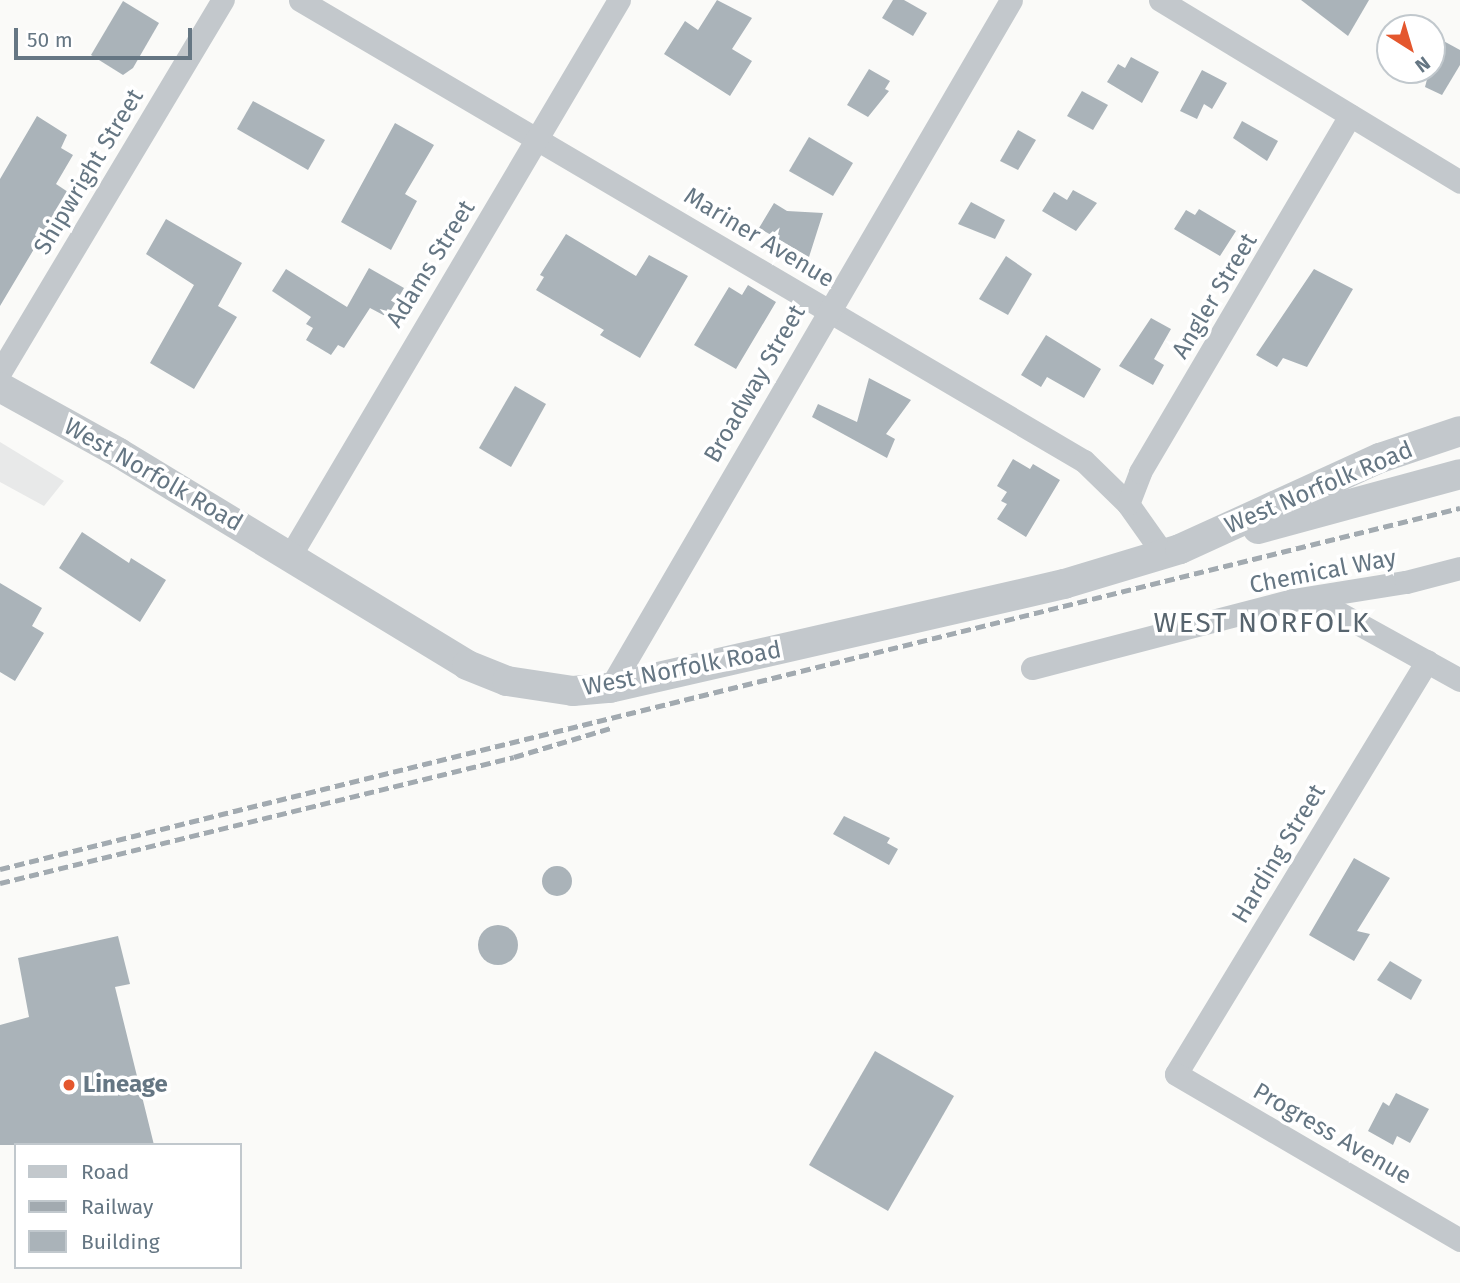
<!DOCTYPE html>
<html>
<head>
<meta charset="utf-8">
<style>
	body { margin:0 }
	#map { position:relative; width:1460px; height:1283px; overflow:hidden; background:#fafaf8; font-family:"Fira Sans",sans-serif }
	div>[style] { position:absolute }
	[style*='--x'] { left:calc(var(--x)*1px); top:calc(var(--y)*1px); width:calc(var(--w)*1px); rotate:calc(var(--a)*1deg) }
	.built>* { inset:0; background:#e8e9e9 }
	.building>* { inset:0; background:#aab3b9 }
	.round { border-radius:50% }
	.minor>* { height:23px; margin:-11.5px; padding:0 11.5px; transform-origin:11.5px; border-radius:11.5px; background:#c3c8cc }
	.tertiary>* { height:30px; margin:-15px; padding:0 15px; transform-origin:15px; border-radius:15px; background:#c3c8cc }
	.rail>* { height:5px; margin-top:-2.5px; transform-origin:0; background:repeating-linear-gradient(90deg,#a2aab0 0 10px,transparent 0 15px) }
	.dots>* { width:19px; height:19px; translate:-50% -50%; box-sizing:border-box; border:4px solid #fff; border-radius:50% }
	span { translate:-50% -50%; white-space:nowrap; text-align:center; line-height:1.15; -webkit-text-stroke:7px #fff; paint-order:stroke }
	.street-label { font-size:24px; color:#657683 }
	.poi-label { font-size:24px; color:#657683; font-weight:700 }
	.left { translate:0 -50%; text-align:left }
	.quarter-label { font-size:28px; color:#57646e; letter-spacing:2px }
	.legend { position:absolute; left:14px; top:1143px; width:228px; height:126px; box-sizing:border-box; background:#fff; border:2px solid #c1c8cd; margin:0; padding:9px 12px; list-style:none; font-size:21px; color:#657683 }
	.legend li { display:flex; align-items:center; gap:14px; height:35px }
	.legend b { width:35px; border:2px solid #c1c8cd }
	.north { position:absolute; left:1376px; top:14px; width:70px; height:70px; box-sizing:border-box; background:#fff; border:2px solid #c1c8cd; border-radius:50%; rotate:143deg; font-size:19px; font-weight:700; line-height:28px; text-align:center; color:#657683 }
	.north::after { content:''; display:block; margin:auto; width:24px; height:32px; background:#e4572e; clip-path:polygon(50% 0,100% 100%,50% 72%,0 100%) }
	.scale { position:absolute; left:14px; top:28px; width:178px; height:32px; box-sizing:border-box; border:4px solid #657683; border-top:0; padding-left:9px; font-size:21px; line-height:24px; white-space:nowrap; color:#657683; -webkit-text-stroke:5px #fff; paint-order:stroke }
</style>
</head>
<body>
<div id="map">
	<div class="built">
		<i style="clip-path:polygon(0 442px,64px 481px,44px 506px,0 482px)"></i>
	</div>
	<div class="building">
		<i style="clip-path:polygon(717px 0,752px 18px,732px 49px,752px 61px,730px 96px,664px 54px,685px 21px,698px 30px)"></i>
		<i style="clip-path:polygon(893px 0,904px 0,927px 13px,913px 36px,882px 18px)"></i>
		<i style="clip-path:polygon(1301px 0,1369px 0,1348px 36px)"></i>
		<i style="clip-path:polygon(123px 1px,159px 23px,133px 68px,123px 75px,91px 55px)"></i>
		<i style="clip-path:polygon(1438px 38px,1460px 50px,1460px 65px,1442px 95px,1425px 87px)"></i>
		<i style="clip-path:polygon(1131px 57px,1159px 72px,1142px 103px,1107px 82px,1118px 64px,1125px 68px)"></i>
		<i style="clip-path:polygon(869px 69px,890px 81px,885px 89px,889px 91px,868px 117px,847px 105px)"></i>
		<i style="clip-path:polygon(1202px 70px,1227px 83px,1212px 109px,1204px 104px,1197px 119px,1180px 111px)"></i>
		<i style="clip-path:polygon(1082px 91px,1108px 105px,1093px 130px,1067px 116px)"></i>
		<i style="clip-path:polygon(253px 101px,325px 140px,308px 170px,237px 129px)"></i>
		<i style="clip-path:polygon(37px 116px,67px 135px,61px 148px,73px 155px,56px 184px,68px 192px,0 306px,0 179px)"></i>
		<i style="clip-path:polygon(1242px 121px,1278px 141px,1267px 161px,1233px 138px)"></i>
		<i style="clip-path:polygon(395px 123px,434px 145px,405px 194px,417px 201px,391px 250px,341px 222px)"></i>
		<i style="clip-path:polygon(1018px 130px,1036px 140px,1018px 170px,1000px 161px)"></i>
		<i style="clip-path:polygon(809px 137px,853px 163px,833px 196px,789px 171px)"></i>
		<i style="clip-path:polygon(1073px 190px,1097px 203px,1076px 231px,1042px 211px,1054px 192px,1067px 200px)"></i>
		<i style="clip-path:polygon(971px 202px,1005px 220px,995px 239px,958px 224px)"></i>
		<i style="clip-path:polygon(774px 203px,787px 211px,823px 213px,809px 257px,759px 228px)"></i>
		<i style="clip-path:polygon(1199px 209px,1236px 231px,1220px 256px,1174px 229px,1186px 210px,1195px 215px)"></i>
		<i style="clip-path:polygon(166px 219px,242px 263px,218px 306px,237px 317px,194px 389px,150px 363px,194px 285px,146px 254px)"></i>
		<i style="clip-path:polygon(566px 234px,636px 276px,649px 255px,688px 276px,640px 358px,600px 335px,604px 330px,536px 290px,544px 277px,540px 275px)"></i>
		<i style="clip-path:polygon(1006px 256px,1032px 274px,1008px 315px,979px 299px)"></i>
		<i style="clip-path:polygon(369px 268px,404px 288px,387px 317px,370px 308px,344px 348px,338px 345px,331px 355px,306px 340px,313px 328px,306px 324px,311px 317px,272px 291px,286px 269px,347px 307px)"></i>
		<i style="clip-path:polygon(1314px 269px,1353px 289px,1307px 367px,1283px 358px,1277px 367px,1256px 355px)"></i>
		<i style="clip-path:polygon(748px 285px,776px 302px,736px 369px,694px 345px,729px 287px,742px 295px)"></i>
		<i style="clip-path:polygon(1151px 318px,1171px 329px,1154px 359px,1164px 365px,1153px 385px,1119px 366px)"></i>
		<i style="clip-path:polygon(1046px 335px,1101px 369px,1084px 398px,1047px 377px,1041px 387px,1021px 375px)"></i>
		<i style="clip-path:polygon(869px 378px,911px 400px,886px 434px,895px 439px,887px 458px,812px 417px,818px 404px,857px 422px)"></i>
		<i style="clip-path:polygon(515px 386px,546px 404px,511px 467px,479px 448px)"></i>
		<i style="clip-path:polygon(1013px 459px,1030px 469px,1033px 464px,1060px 480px,1026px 537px,997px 519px,1007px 504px,1001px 501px,1007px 492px,997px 486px)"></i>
		<i style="clip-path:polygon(82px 532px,129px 563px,131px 558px,166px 580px,140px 622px,59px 568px)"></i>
		<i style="clip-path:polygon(0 583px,42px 608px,32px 626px,44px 633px,15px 681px,0 672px)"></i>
		<i style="clip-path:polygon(844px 816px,890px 838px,887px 843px,898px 849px,889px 865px,833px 834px)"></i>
		<i style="clip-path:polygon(1354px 858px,1390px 878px,1357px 931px,1370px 934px,1354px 961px,1309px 935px)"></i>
		<i class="round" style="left:542px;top:866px;width:30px;height:30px"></i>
		<i class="round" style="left:478px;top:925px;width:40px;height:40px"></i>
		<i style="clip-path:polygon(118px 936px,130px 984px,115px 987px,154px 1145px,0 1145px,0 1025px,29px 1017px,18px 958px)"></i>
		<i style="clip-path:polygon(1390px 961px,1422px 980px,1411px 1000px,1377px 980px)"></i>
		<i style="clip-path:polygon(875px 1051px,954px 1096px,888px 1211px,809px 1165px)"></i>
		<i style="clip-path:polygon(1396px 1093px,1429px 1109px,1410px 1143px,1397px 1136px,1393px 1145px,1368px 1131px,1383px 1102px,1389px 1106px)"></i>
	</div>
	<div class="minor">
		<i style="--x:300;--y:0;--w:909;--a:30.46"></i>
		<i style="--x:1084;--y:461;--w:62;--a:44.3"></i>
		<i style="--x:1128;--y:504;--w:62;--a:54.8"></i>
		<i style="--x:1160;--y:0;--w:351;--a:31.2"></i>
		<i style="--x:0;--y:372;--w:434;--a:-59.1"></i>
		<i style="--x:1128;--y:504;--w:34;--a:-69"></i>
		<i style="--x:1140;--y:472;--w:414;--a:-59.5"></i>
		<i style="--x:290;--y:556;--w:646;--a:-59.39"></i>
		<i style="--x:1312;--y:598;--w:169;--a:29"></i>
		<i style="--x:1427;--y:661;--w:483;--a:121.3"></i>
		<i style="--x:1176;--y:1074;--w:329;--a:30.3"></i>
		<i style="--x:1032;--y:668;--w:270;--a:-14.6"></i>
		<i style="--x:1293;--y:600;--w:114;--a:-9.1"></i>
		<i style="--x:1406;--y:582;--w:56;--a:-14.5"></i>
		<i style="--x:610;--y:688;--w:796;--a:-59.76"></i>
	</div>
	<div class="tertiary">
		<i style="--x:0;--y:387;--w:136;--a:29"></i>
		<i style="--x:119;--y:453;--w:407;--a:31.3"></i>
		<i style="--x:467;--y:665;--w:43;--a:21.8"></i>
		<i style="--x:507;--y:681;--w:67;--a:8.6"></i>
		<i style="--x:573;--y:691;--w:37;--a:-5"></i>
		<i style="--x:610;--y:688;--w:466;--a:-12.9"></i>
		<i style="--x:1064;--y:584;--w:121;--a:-16.8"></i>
		<i style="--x:1180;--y:549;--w:220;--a:-24.5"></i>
		<i style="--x:1380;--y:458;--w:84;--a:-18.6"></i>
		<i style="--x:1258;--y:529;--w:209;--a:-15.2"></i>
	</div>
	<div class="rail">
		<i style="--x:0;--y:869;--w:1504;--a:-13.89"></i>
		<i style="--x:0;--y:883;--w:529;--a:-13.77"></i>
		<i style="--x:514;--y:757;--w:104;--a:-16.7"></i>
	</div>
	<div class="dots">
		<i style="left:69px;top:1085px;background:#e4572e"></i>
	</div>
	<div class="street-label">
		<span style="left:89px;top:172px;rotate:-59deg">Shipwright Street</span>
		<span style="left:759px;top:238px;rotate:31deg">Mariner Avenue</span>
		<span style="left:431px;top:264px;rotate:-58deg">Adams Street</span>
		<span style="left:1215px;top:296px;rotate:-59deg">Angler Street</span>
		<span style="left:755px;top:384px;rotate:-60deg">Broadway Street</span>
		<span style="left:153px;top:475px;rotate:30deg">West Norfolk Road</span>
		<span style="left:1319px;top:488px;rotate:-23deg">West Norfolk Road</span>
		<span style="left:1323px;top:572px;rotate:-11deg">Chemical Way</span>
		<span style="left:682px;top:669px;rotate:-11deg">West Norfolk Road</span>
		<span style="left:1279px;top:854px;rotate:-59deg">Harding Street</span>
		<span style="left:1332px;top:1134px;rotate:30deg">Progress Avenue</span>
	</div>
	<div class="poi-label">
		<span class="left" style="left:83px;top:1085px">Lineage</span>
	</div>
	<div class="quarter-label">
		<span style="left:1262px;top:623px">WEST NORFOLK</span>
	</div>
	<ul class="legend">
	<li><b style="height:9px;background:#c3c8cc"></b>Road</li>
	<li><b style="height:9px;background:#a2aab0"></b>Railway</li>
	<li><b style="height:19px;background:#aab3b9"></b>Building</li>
	</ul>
	<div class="north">N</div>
	<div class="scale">50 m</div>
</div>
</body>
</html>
